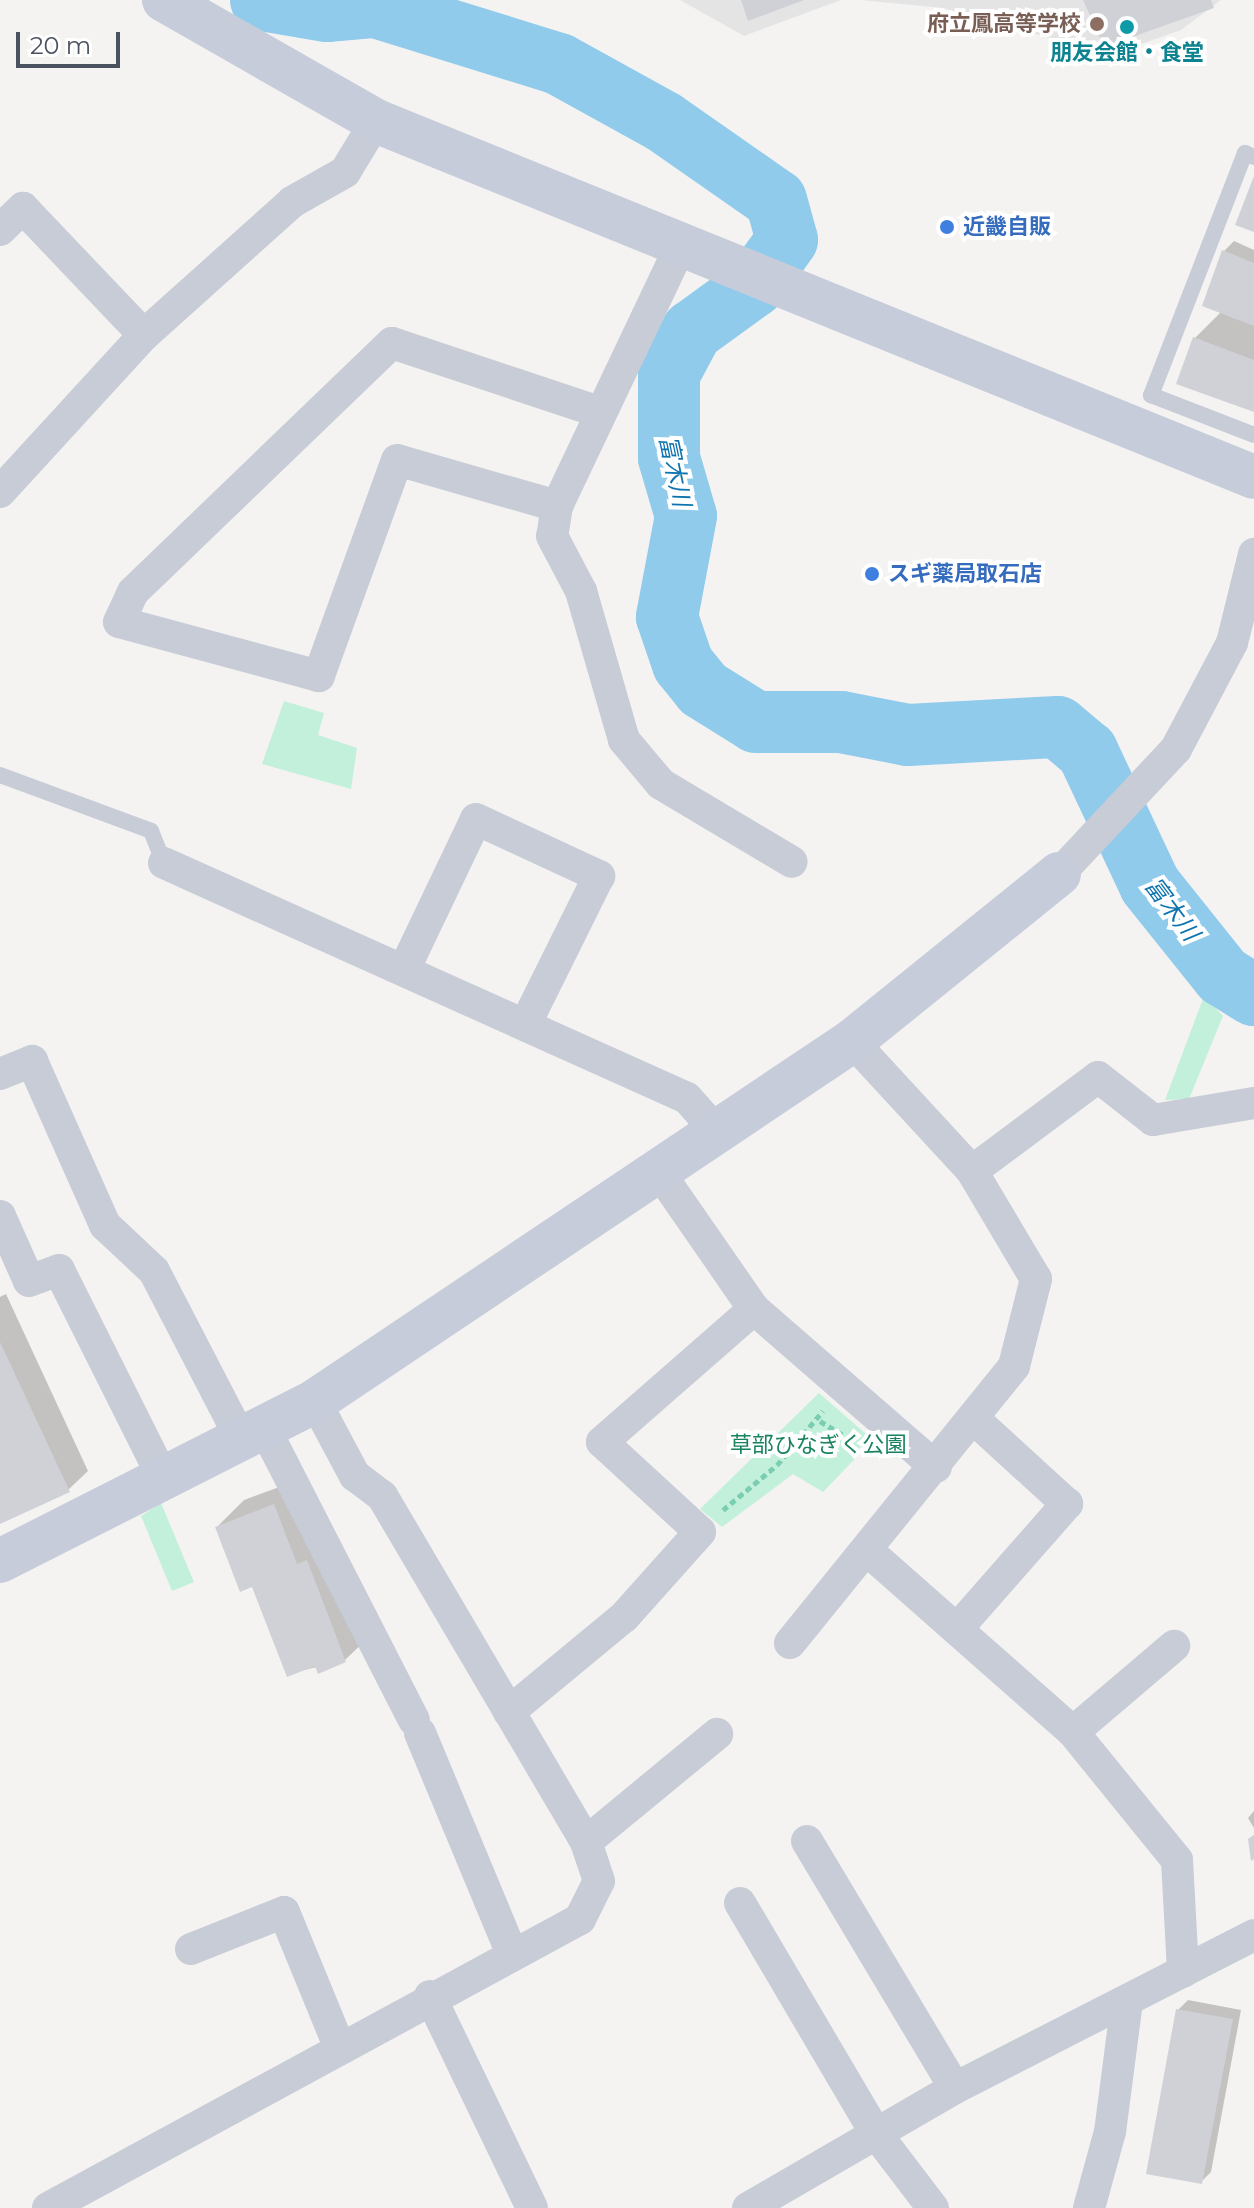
<!DOCTYPE html>
<html>
<head>
<meta charset="utf-8">
<style>
	body { margin:0 }
	#map { position:relative; width:1254px; height:2208px; overflow:hidden; background:#f4f3f2; font-family:Montserrat,"Noto Sans JP",sans-serif }
	div>[style] { position:absolute }
	[style*='--x'] { left:calc(var(--x)*1px); top:calc(var(--y)*1px); width:calc(var(--w)*1px); rotate:calc(var(--a)*1deg) }
	.education>* { inset:0; background:#e5e4e5 }
	.green>* { inset:0; background:#c3f0db }
	.shadow>* { inset:0; background:#0003 }
	.river>* { height:62px; margin:-31px; padding:0 31px; transform-origin:31px; border-radius:31px; background:#91cbec }
	.building>* { inset:0; background:#cfd1d6 }
	.path>* { height:5px; margin-top:-2.5px; transform-origin:0; background:repeating-linear-gradient(90deg,#7bceb2 0 6px,transparent 0 10px) }
	.lane>* { height:16px; margin:-8px; padding:0 8px; transform-origin:8px; border-radius:8px; background:#c7ccd6 }
	.street>* { height:32px; margin:-16px; padding:0 16px; transform-origin:16px; border-radius:16px; background:#c7ccd6 }
	.secondary>* { height:44px; margin:-22px; padding:0 22px; transform-origin:22px; border-radius:22px; background:#c6ccda }
	.dots>* { width:22px; height:22px; translate:-50% -50%; box-sizing:border-box; border:4px solid #fff; border-radius:50% }
	span { translate:-50% -50%; white-space:nowrap; text-align:center; line-height:1.15; -webkit-text-stroke:8px #fff; paint-order:stroke }
	.education-label { font-size:22px; color:#785e54; font-weight:700 }
	.right { translate:-100% -50%; text-align:right }
	.culture-label { font-size:22px; color:#0d838f; font-weight:700 }
	.shop-label { font-size:22px; color:#366cbe; font-weight:700 }
	.left { translate:0 -50%; text-align:left }
	.park-label { font-size:22px; color:#19835e }
	.water-label { font-size:24px; color:#0e74af; font-style:italic }
	.scale { position:absolute; left:16px; top:32px; width:104px; height:36px; box-sizing:border-box; border:4px solid #4a5260; border-top:0; padding-left:10px; font-size:24px; line-height:28px; white-space:nowrap; color:#4a5260; -webkit-text-stroke:6px #fff; paint-order:stroke }
</style>
</head>
<body>
<div id="map">
	<div class="education">
		<i style="clip-path:polygon(680px 0,841px 0,744px 36px)"></i>
		<i style="clip-path:polygon(860px 0,1221px 0,1181px 30px,1110px 55px,943px 8px)"></i>
	</div>
	<div class="green">
		<i style="clip-path:polygon(284px 701px,324px 713px,318px 735px,357px 748px,351px 789px,262px 764px)"></i>
		<i style="clip-path:polygon(1204px 996px,1223px 1016px,1189px 1099px,1165px 1100px)"></i>
		<i style="clip-path:polygon(819px 1393px,873px 1440px,823px 1492px,793px 1474px,722px 1527px,700px 1509px)"></i>
		<i style="clip-path:polygon(161px 1503px,194px 1582px,172px 1591px,141px 1516px)"></i>
	</div>
	<div class="shadow">
		<i style="clip-path:polygon(1234px 241px,1254px 250px,1254px 410px,1195px 338px,1222px 311px,1224px 251px)"></i>
		<i style="clip-path:polygon(6px 1294px,88px 1471px,68px 1490px,0 1522px,0 1297px)"></i>
		<i style="clip-path:polygon(301px 1479px,372px 1634px,345px 1660px,288px 1674px,253px 1584px,217px 1527px,244px 1500px)"></i>
		<i style="clip-path:polygon(1254px 1811px,1254px 1828px,1248px 1818px)"></i>
		<i style="clip-path:polygon(1188px 2000px,1241px 2010px,1211px 2172px,1201px 2182px,1178px 2010px)"></i>
	</div>
	<div class="river">
		<i style="--x:261;--y:0;--w:67;--a:9.5"></i>
		<i style="--x:327;--y:11;--w:48;--a:-4.8"></i>
		<i style="--x:375;--y:7;--w:193;--a:17.2"></i>
		<i style="--x:559;--y:64;--w:120;--a:28.9"></i>
		<i style="--x:664;--y:122;--w:136;--a:34.9"></i>
		<i style="--x:776;--y:200;--w:41;--a:74.6"></i>
		<i style="--x:787;--y:240;--w:57;--a:125.7"></i>
		<i style="--x:754;--y:286;--w:77;--a:144"></i>
		<i style="--x:692;--y:331;--w:49;--a:118.1"></i>
		<i style="--x:669;--y:374;--w:84;--a:90"></i>
		<i style="--x:669;--y:458;--w:60;--a:73.7"></i>
		<i style="--x:686;--y:516;--w:103;--a:100.7"></i>
		<i style="--x:667;--y:617;--w:50;--a:71.2"></i>
		<i style="--x:683;--y:664;--w:32;--a:51"></i>
		<i style="--x:703;--y:689;--w:62;--a:31.9"></i>
		<i style="--x:756;--y:722;--w:85;--a:0"></i>
		<i style="--x:841;--y:722;--w:68;--a:11"></i>
		<i style="--x:908;--y:735;--w:150;--a:-3.1"></i>
		<i style="--x:1058;--y:727;--w:38;--a:40"></i>
		<i style="--x:1087;--y:751;--w:148;--a:64.8"></i>
		<i style="--x:1150;--y:885;--w:117;--a:51.3"></i>
		<i style="--x:1223;--y:976;--w:36;--a:32"></i>
	</div>
	<div class="building">
		<i style="clip-path:polygon(741px 0,804px 0,748px 21px)"></i>
		<i style="clip-path:polygon(1083px 0,1211px 0,1214px 8px,1104px 47px)"></i>
		<i style="clip-path:polygon(1254px 176px,1254px 232px,1235px 225px)"></i>
		<i style="clip-path:polygon(1222px 250px,1254px 263px,1254px 326px,1202px 306px)"></i>
		<i style="clip-path:polygon(1193px 337px,1254px 360px,1254px 412px,1176px 384px)"></i>
		<i style="clip-path:polygon(0 1342px,70px 1492px,0 1524px)"></i>
		<i style="clip-path:polygon(274px 1504px,297px 1564px,307px 1560px,346px 1662px,318px 1674px,315px 1666px,287px 1677px,252px 1587px,240px 1592px,215px 1527px)"></i>
		<i style="clip-path:polygon(1254px 1835px,1254px 1859px,1251px 1861px,1248px 1839px)"></i>
		<i style="clip-path:polygon(1176px 2009px,1233px 2019px,1202px 2184px,1146px 2174px)"></i>
	</div>
	<div class="path">
		<i style="--x:820;--y:1421;--w:35;--a:31"></i>
		<i style="--x:723;--y:1510;--w:70;--a:-39.8"></i>
		<i style="--x:777;--y:1465;--w:71;--a:-49.6"></i>
	</div>
	<div class="lane">
		<i style="--x:1254;--y:157;--w:10;--a:-156"></i>
		<i style="--x:1245;--y:153;--w:260;--a:111.2"></i>
		<i style="--x:1151;--y:395;--w:110;--a:21.2"></i>
		<i style="--x:0;--y:775;--w:161;--a:20.3"></i>
		<i style="--x:151;--y:831;--w:35;--a:68"></i>
	</div>
	<div class="street">
		<i style="--x:0;--y:230;--w:32;--a:-44"></i>
		<i style="--x:23;--y:208;--w:175;--a:46.4"></i>
		<i style="--x:681;--y:245;--w:289;--a:115.4"></i>
		<i style="--x:557;--y:506;--w:30;--a:99"></i>
		<i style="--x:552;--y:536;--w:62;--a:62.2"></i>
		<i style="--x:581;--y:591;--w:155;--a:73.9"></i>
		<i style="--x:624;--y:740;--w:57;--a:49.9"></i>
		<i style="--x:661;--y:784;--w:152;--a:30.8"></i>
		<i style="--x:0;--y:492;--w:213;--a:-47.5"></i>
		<i style="--x:144;--y:335;--w:199;--a:-41.9"></i>
		<i style="--x:292;--y:202;--w:61;--a:-29.5"></i>
		<i style="--x:345;--y:172;--w:60;--a:-58.7"></i>
		<i style="--x:557;--y:506;--w:166;--a:-164"></i>
		<i style="--x:397;--y:460;--w:230;--a:109.9"></i>
		<i style="--x:319;--y:676;--w:207;--a:-164.9"></i>
		<i style="--x:119;--y:622;--w:33;--a:-65"></i>
		<i style="--x:133;--y:592;--w:359;--a:-43.9"></i>
		<i style="--x:392;--y:343;--w:218;--a:18.4"></i>
		<i style="--x:164;--y:863;--w:573;--a:24.2"></i>
		<i style="--x:687;--y:1098;--w:47;--a:48.5"></i>
		<i style="--x:1059;--y:874;--w:171;--a:-46.9"></i>
		<i style="--x:1176;--y:749;--w:120;--a:-62.2"></i>
		<i style="--x:1232;--y:643;--w:92;--a:-76.1"></i>
		<i style="--x:404;--y:970;--w:167;--a:-64.5"></i>
		<i style="--x:476;--y:819;--w:136;--a:24.9"></i>
		<i style="--x:599;--y:876;--w:166;--a:116.4"></i>
		<i style="--x:0;--y:1074;--w:35;--a:-22"></i>
		<i style="--x:32;--y:1061;--w:180;--a:66"></i>
		<i style="--x:105;--y:1225;--w:67;--a:43.2"></i>
		<i style="--x:154;--y:1271;--w:189;--a:62.6"></i>
		<i style="--x:972;--y:1171;--w:157;--a:-36.7"></i>
		<i style="--x:1098;--y:1077;--w:70;--a:38"></i>
		<i style="--x:1153;--y:1120;--w:102;--a:-9.6"></i>
		<i style="--x:659;--y:1172;--w:167;--a:55.3"></i>
		<i style="--x:754;--y:1309;--w:241;--a:41"></i>
		<i style="--x:0;--y:1216;--w:71;--a:66"></i>
		<i style="--x:29;--y:1281;--w:32;--a:-20"></i>
		<i style="--x:59;--y:1270;--w:233;--a:63.4"></i>
		<i style="--x:264;--y:1427;--w:329;--a:62.9"></i>
		<i style="--x:869;--y:1552;--w:272;--a:41.4"></i>
		<i style="--x:1073;--y:1732;--w:165;--a:50.9"></i>
		<i style="--x:1177;--y:1860;--w:112;--a:86.9"></i>
		<i style="--x:957;--y:1629;--w:167;--a:-48.7"></i>
		<i style="--x:1067;--y:1504;--w:126;--a:-137.6"></i>
		<i style="--x:790;--y:1643;--w:356;--a:-51"></i>
		<i style="--x:1014;--y:1366;--w:90;--a:-75.8"></i>
		<i style="--x:1036;--y:1279;--w:126;--a:-120.7"></i>
		<i style="--x:972;--y:1171;--w:177;--a:-132.7"></i>
		<i style="--x:509;--y:1712;--w:149;--a:-39.6"></i>
		<i style="--x:624;--y:1617;--w:114;--a:-48.2"></i>
		<i style="--x:700;--y:1532;--w:133;--a:-137.4"></i>
		<i style="--x:602;--y:1442;--w:202;--a:-41.2"></i>
		<i style="--x:1073;--y:1732;--w:133;--a:-40.4"></i>
		<i style="--x:420;--y:1733;--w:239;--a:67.4"></i>
		<i style="--x:807;--y:1841;--w:288;--a:59.1"></i>
		<i style="--x:586;--y:1842;--w:170;--a:-39.5"></i>
		<i style="--x:740;--y:1903;--w:266;--a:59.5"></i>
		<i style="--x:875;--y:2132;--w:96;--a:52.7"></i>
		<i style="--x:191;--y:1949;--w:100;--a:-21.7"></i>
		<i style="--x:284;--y:1912;--w:145;--a:67.7"></i>
		<i style="--x:430;--y:1996;--w:235;--a:64.3"></i>
		<i style="--x:48;--y:2208;--w:605;--a:-28.51"></i>
		<i style="--x:580;--y:1919;--w:42;--a:-63.4"></i>
		<i style="--x:599;--y:1881;--w:41;--a:-108.4"></i>
		<i style="--x:586;--y:1842;--w:402;--a:-120.5"></i>
		<i style="--x:382;--y:1496;--w:34;--a:-143"></i>
		<i style="--x:355;--y:1476;--w:85;--a:-118.1"></i>
		<i style="--x:748;--y:2208;--w:239;--a:-30.1"></i>
		<i style="--x:955;--y:2088;--w:336;--a:-27.1"></i>
		<i style="--x:1089;--y:2208;--w:79;--a:-74.6"></i>
		<i style="--x:1110;--y:2132;--w:132;--a:-82.6"></i>
	</div>
	<div class="secondary">
		<i style="--x:164;--y:0;--w:244;--a:29.7"></i>
		<i style="--x:376;--y:121;--w:947;--a:22.07"></i>
		<i style="--x:0;--y:1561;--w:353;--a:-26.9"></i>
		<i style="--x:315;--y:1401;--w:647;--a:-33.84"></i>
		<i style="--x:852;--y:1041;--w:266;--a:-38.9"></i>
	</div>
	<div class="dots">
		<i style="left:1097px;top:24px;background:#8d6e63"></i>
		<i style="left:1127px;top:27px;background:#0f9aa8"></i>
		<i style="left:947px;top:227px;background:#3f7fe0"></i>
		<i style="left:872px;top:574px;background:#3f7fe0"></i>
	</div>
	<div class="education-label">
		<span class="right" style="left:1081px;top:24px">府立鳳高等学校</span>
	</div>
	<div class="culture-label">
		<span style="left:1127px;top:53px">朋友会館・食堂</span>
	</div>
	<div class="shop-label">
		<span class="left" style="left:963px;top:227px">近畿自販</span>
		<span class="left" style="left:888px;top:574px">スギ薬局取石店</span>
	</div>
	<div class="park-label">
		<span style="left:818px;top:1445px">草部ひなぎく公園</span>
	</div>
	<div class="water-label">
		<span style="left:675px;top:471px;rotate:78deg">富木川</span>
		<span style="left:1172px;top:909px;rotate:53deg">富木川</span>
	</div>
	<div class="scale">20 m</div>
</div>
</body>
</html>
